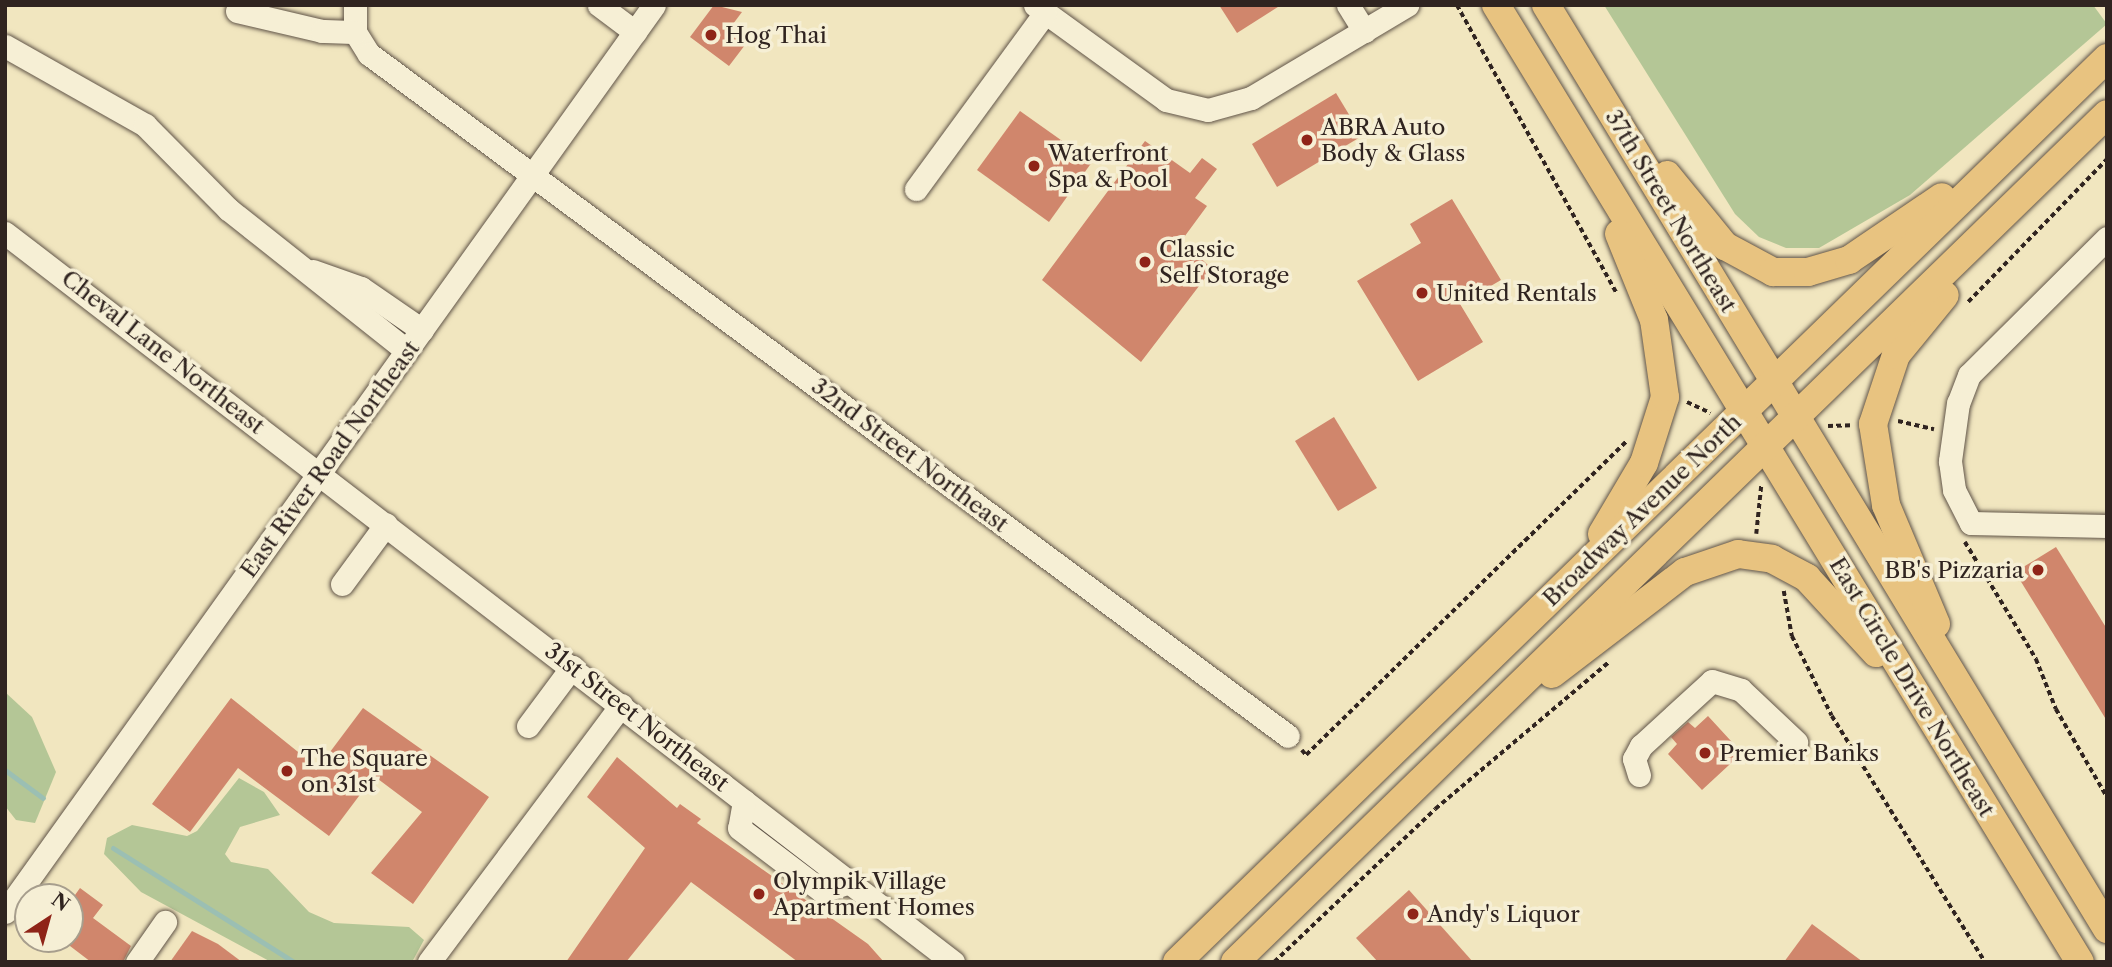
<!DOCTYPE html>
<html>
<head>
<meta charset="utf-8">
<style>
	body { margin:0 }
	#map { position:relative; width:2112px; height:967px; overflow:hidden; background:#f1e6bf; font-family:"Libre Caslon Text",serif }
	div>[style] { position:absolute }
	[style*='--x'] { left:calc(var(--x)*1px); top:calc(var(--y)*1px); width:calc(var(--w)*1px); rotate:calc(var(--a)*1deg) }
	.green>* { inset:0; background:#b4c696 }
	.stream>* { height:5px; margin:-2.5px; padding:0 2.5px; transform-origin:2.5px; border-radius:2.5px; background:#9bbfb3 }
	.building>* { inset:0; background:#d0866c }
	.path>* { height:3.5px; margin-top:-1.75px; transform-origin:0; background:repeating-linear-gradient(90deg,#302420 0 5px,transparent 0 8.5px) }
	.roads { filter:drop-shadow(0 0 2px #605448) drop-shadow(0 0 2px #605448) }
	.minor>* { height:23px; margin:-11.5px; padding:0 11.5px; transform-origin:11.5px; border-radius:11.5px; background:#f6efd5 }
	.major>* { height:28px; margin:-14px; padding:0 14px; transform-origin:14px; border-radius:14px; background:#e8c380 }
	.dots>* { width:19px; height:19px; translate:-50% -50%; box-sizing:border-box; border:4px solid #f6efd5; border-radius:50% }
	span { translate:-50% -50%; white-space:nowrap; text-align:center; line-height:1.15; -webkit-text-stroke:7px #f6efd5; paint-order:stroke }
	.poi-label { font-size:23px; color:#302420 }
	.left { translate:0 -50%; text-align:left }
	.right { translate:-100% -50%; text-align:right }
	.street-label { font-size:23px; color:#302420 }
	.frame { position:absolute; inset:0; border:7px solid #302420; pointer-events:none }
	.north { position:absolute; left:14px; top:883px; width:70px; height:70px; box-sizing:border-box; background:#f6efd5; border:2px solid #a79e8d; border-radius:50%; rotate:36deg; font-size:19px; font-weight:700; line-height:28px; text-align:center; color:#302420 }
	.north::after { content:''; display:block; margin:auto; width:24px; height:32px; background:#8f2418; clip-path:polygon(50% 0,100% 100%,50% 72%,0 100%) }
</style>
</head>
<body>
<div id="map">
	<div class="green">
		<i style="clip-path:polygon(1604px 5px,2093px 5px,2107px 24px,1910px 195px,1819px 248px,1786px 248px,1759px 237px,1735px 214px)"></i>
		<i style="clip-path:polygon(5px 692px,32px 717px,56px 772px,35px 823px,16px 820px,5px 806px)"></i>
		<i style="clip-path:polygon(239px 778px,264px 792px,280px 815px,240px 827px,225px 854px,231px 862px,268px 869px,309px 912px,334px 923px,409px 927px,424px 940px,412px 962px,271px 962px,141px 892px,104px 854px,107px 838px,132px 825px,187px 836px,197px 831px)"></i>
	</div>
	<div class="stream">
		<i style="--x:5;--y:770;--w:47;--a:36.4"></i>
		<i style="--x:113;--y:848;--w:214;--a:32.2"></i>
	</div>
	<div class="building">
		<i style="clip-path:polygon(714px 5px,742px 12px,727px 32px,745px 45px,729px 66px,690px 37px)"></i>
		<i style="clip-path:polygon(1219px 5px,1281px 5px,1237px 33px)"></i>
		<i style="clip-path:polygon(1336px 93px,1362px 136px,1277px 187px,1252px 144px)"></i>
		<i style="clip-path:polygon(1020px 111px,1092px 162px,1049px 222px,977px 170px)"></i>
		<i style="clip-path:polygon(1145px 141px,1190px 173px,1202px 158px,1217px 169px,1195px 198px,1207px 206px,1182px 240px,1212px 269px,1141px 362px,1042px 280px)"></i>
		<i style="clip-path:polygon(1452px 199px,1501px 280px,1460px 304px,1483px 342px,1418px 381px,1357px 281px,1421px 243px,1410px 224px)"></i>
		<i style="clip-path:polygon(1334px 417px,1377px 488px,1338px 511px,1295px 441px)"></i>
		<i style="clip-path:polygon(2056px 547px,2107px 629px,2107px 721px,2015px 572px)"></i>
		<i style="clip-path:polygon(231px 698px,318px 768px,363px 708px,489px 797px,413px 904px,371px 873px,422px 812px,374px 776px,329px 836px,238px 768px,190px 832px,152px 804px)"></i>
		<i style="clip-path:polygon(1708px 716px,1742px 753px,1702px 790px,1668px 754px,1677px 744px,1671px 737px,1688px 722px,1695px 728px)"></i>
		<i style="clip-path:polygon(617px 757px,677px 808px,680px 804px,701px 819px,697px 823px,868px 944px,884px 962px,798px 962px,691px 882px,626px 962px,566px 962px,645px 848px,587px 797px)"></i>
		<i style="clip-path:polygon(80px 888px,103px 905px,93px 918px,131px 946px,123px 962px,91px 962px,70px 946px,70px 902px)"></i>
		<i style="clip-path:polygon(1409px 890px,1473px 962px,1378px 962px,1356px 938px)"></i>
		<i style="clip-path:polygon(1812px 924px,1863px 962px,1784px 962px)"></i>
		<i style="clip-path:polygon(192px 931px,218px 944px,242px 962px,170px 962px)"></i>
	</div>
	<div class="path">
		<i style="--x:1457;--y:5;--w:330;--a:61"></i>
		<i style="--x:1968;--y:302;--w:199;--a:-45.8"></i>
		<i style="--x:1687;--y:402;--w:26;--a:25"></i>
		<i style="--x:1898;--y:421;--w:37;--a:13"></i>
		<i style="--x:1828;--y:426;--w:24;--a:-2"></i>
		<i style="--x:1756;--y:534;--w:48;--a:-84.1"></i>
		<i style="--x:1965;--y:542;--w:137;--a:58.7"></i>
		<i style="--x:2036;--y:659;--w:54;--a:68.2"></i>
		<i style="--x:2056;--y:709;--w:102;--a:59.9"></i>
		<i style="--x:1784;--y:591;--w:46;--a:79.9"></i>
		<i style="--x:1792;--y:636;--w:89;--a:63.4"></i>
		<i style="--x:1832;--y:716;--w:290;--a:58.1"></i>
		<i style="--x:1302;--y:750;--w:6;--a:51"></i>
		<i style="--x:1306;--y:755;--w:448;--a:-44.4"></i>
		<i style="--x:1274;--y:962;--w:222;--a:-43.5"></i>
		<i style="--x:1435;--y:809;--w:229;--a:-40.2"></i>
	</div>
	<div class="roads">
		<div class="minor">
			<i style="--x:355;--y:5;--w:27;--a:90"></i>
			<i style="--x:355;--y:32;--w:26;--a:58"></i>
			<i style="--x:369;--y:54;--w:1144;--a:36.58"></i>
			<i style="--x:599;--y:5;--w:45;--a:36.9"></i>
			<i style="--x:1035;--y:5;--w:162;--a:35.9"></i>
			<i style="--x:1166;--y:100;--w:43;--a:13.4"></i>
			<i style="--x:1208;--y:110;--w:45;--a:-15.6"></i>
			<i style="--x:1251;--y:98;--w:182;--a:-30.8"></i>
			<i style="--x:1348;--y:5;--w:31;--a:58"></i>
			<i style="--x:237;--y:11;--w:87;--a:13.2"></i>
			<i style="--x:322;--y:31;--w:33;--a:2"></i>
			<i style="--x:5;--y:46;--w:161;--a:29.4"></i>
			<i style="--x:145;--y:125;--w:118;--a:45.3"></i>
			<i style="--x:228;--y:209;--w:228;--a:38.4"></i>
			<i style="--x:916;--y:189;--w:218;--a:-53.8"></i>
			<i style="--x:5;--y:233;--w:1196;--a:37.56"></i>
			<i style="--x:2107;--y:238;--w:194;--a:135.2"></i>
			<i style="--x:1969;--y:375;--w:30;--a:111"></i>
			<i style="--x:1958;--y:403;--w:59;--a:97.9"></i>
			<i style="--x:1950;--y:461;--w:29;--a:82"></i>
			<i style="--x:1954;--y:490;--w:37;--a:63"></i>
			<i style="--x:1971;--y:523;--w:136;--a:1.3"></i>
			<i style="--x:313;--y:271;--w:51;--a:19.5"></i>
			<i style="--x:361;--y:288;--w:74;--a:34.5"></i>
			<i style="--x:342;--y:584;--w:74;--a:-53.7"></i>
			<i style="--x:528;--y:726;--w:74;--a:-53.3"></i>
			<i style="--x:1639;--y:775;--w:17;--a:-107"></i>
			<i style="--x:1634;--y:759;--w:15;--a:-62"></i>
			<i style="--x:1641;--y:746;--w:96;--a:-42.5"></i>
			<i style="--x:1712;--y:681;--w:30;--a:17"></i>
			<i style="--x:1741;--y:690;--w:76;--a:43.4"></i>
			<i style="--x:744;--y:801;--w:27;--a:100"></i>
			<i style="--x:739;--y:828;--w:104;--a:37.2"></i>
			<i style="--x:822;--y:891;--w:29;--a:-18"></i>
			<i style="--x:5;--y:912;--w:1115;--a:-54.41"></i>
			<i style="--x:137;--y:962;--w:49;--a:-55"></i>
			<i style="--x:429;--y:962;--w:321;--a:-53.2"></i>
		</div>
		<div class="major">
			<i style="--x:1496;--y:5;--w:1121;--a:58.61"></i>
			<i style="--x:1546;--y:5;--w:1081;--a:58.74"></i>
			<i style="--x:1667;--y:175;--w:92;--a:50.8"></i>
			<i style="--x:1725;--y:246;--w:55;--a:28.4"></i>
			<i style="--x:1773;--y:272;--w:35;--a:0"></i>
			<i style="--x:1808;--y:272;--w:43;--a:-16.3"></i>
			<i style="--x:1849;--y:260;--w:112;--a:-34.1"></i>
			<i style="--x:1602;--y:534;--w:82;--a:-59.4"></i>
			<i style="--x:1644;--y:463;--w:69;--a:-72.3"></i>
			<i style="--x:1665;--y:397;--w:78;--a:-98.1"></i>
			<i style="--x:1654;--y:320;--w:93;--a:-112.1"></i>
			<i style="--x:1936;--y:624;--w:129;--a:-112.8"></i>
			<i style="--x:1886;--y:505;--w:82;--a:-99.1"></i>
			<i style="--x:1873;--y:424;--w:73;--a:-71.6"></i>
			<i style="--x:1896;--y:355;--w:77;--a:-50.8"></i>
			<i style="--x:1552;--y:674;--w:168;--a:-37.5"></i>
			<i style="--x:1685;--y:572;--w:56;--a:-18.8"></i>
			<i style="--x:1738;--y:554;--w:34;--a:8"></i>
			<i style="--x:1772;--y:559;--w:40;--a:28"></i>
			<i style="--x:1807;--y:578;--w:102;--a:47.4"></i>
			<i style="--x:1177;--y:962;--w:1297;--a:-44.19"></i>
			<i style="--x:1235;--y:962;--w:1216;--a:-44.2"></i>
		</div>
	</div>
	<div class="dots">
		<i style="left:711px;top:35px;background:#8f2418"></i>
		<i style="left:1307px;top:140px;background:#8f2418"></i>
		<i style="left:1034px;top:166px;background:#8f2418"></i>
		<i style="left:1145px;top:262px;background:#8f2418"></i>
		<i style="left:1422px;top:293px;background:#8f2418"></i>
		<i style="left:2038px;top:570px;background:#8f2418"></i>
		<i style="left:1705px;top:753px;background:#8f2418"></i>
		<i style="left:287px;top:771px;background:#8f2418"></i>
		<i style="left:759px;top:894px;background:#8f2418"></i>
		<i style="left:1413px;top:914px;background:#8f2418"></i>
	</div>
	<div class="poi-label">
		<span class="left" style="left:725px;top:35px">Hog Thai</span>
		<span class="left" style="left:1321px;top:140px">ABRA Auto<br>Body &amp; Glass</span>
		<span class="left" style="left:1048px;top:166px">Waterfront<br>Spa &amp; Pool</span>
		<span class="left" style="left:1159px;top:262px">Classic<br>Self Storage</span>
		<span class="left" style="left:1436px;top:293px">United Rentals</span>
		<span class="right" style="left:2024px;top:570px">BB's Pizzaria</span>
		<span class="left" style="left:1719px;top:753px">Premier Banks</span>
		<span class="left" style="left:301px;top:771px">The Square<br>on 31st</span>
		<span class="left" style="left:773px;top:894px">Olympik Village<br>Apartment Homes</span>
		<span class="left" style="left:1427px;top:914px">Andy's Liquor</span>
	</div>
	<div class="street-label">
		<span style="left:1671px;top:211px;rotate:59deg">37th Street Northeast</span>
		<span style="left:163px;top:352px;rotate:38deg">Cheval Lane Northeast</span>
		<span style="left:910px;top:455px;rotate:37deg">32nd Street Northeast</span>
		<span style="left:330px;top:459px;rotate:-54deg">East River Road Northeast</span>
		<span style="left:1642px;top:510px;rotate:-44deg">Broadway Avenue North</span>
		<span style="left:1912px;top:687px;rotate:59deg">East Circle Drive Northeast</span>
		<span style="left:637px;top:717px;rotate:38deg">31st Street Northeast</span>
	</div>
	<div class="frame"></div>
	<div class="north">N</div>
</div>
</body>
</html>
